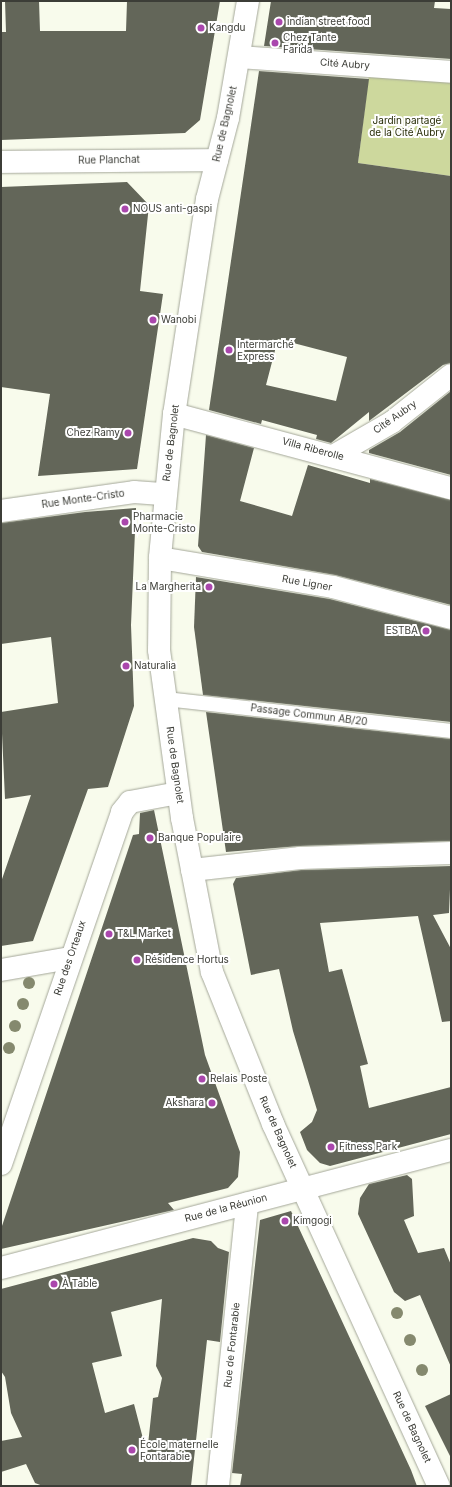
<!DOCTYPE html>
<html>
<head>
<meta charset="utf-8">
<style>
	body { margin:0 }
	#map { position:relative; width:452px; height:1487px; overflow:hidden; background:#f8fbec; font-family:Inter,sans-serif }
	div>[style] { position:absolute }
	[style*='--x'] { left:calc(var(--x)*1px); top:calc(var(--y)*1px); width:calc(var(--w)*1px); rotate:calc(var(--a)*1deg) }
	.green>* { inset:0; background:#cdd89d }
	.building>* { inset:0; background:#636659 }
	.roads { filter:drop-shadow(0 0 1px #a4a799) drop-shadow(0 0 1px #a4a799) }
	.lane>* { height:14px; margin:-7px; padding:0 7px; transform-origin:7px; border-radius:7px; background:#fff }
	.street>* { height:22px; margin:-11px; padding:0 11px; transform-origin:11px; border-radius:11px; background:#fff }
	.trees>* { width:12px; height:12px; margin:-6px; border-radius:50%; background:#85896e }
	.dots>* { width:11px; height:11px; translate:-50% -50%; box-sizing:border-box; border:2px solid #fff; border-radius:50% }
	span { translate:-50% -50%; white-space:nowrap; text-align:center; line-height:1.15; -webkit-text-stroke:4px #fff; paint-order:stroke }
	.poi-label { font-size:10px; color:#3c3d37 }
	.left { translate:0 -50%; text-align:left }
	.right { translate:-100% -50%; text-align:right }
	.street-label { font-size:10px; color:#3c3d37 }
	.park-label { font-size:10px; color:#272c06 }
	.frame { position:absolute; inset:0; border:2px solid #3c3d37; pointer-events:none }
</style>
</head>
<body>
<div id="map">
	<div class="green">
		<i style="clip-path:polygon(369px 74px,451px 81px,451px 176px,358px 163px)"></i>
	</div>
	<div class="building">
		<i style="clip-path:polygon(5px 1px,39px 1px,40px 31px,126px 31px,127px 1px,220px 1px,200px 120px,185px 133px,1px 140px,1px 32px,6px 32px)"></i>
		<i style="clip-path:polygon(271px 1px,435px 1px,434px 8px,451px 9px,451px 59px,264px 46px)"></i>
		<i style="clip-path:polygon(evenodd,259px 71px,369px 79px,358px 163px,451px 176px,451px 363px,443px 365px,369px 421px,369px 412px,331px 443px,316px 439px,317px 435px,262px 420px,261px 424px,209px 410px,259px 71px,278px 339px,347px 357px,336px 401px,266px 385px,278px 339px)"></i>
		<i style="clip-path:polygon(127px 182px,149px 205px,140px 291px,163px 294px,137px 469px,38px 476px,50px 394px,1px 387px,1px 187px)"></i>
		<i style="clip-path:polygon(451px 391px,451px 475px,369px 453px,369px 450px,400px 432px)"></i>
		<i style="clip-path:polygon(206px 435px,254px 448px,240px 501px,292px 516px,308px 465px,370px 483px,370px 479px,451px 500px,451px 605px,335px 575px,202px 552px,198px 546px)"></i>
		<i style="clip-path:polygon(136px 508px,131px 625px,134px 706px,108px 787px,88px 789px,33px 941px,1px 946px,1px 882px,31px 795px,5px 799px,1px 712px,58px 703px,51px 637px,1px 644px,1px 523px,85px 512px)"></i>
		<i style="clip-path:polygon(196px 577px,330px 599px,451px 630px,451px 722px,203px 695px,194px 627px)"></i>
		<i style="clip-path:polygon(206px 712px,451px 739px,451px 841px,300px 846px,226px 852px)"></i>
		<i style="clip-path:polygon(154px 810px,205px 1055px,240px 1152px,238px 1177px,228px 1188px,168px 1203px,174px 1210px,1px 1249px,1px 1229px,126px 856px,133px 835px,139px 834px,140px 813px)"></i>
		<i style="clip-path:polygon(451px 866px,449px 913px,433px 915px,451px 949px,451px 1021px,442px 1022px,418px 916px,320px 923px,329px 972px,342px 969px,368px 1064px,360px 1066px,369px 1108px,451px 1087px,451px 1134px,330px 1166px,320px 1163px,307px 1150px,300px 1132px,312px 1122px,317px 1110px,293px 1031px,279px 969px,251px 975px,233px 884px,236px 878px,301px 870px)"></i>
		<i style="clip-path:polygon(407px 1175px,412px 1179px,414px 1216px,404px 1220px,418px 1253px,444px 1248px,451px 1265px,451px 1367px,420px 1295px,405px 1301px,394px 1292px,358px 1214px,360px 1198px,369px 1184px)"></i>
		<i style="clip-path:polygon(291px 1211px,411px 1470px,417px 1486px,240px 1486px,242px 1474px,232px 1473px,260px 1220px)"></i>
		<i style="clip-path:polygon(evenodd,193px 1238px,211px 1241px,218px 1248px,229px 1252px,220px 1342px,207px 1340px,191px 1486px,43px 1486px,35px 1483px,26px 1464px,1px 1472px,1px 1441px,22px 1437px,11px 1413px,5px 1377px,1px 1371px,1px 1289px,193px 1238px,162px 1299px,156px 1366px,162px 1378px,158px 1397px,153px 1398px,147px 1454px,134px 1404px,105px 1413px,92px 1363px,122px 1356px,111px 1312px,162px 1299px)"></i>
		<i style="clip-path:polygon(451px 1394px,451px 1458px,425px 1406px)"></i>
	</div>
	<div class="roads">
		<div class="lane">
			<i style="--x:166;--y:699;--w:287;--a:6.4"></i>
		</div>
		<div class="street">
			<i style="--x:248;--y:1;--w:119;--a:99.7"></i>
			<i style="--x:228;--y:118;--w:84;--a:104.5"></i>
			<i style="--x:207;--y:199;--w:218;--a:98.7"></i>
			<i style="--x:174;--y:414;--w:145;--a:95.6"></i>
			<i style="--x:160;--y:558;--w:92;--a:90.6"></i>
			<i style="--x:159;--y:650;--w:170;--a:82.2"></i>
			<i style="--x:182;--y:818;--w:157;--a:79"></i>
			<i style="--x:212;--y:972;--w:164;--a:68.1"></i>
			<i style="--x:273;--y:1124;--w:398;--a:65.4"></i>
			<i style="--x:239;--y:57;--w:213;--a:4"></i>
			<i style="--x:1;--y:162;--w:216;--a:-0.5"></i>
			<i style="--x:174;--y:414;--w:287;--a:15"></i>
			<i style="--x:335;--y:455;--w:66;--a:-30.1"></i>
			<i style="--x:392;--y:422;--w:75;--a:-38.5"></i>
			<i style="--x:1;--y:511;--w:134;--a:-8.1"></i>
			<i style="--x:134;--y:492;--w:31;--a:4"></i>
			<i style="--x:160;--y:558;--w:175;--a:9.5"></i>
			<i style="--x:333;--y:587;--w:122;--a:14.7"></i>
			<i style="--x:192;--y:870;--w:109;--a:-6.3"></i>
			<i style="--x:300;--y:858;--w:151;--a:-1.9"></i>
			<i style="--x:1;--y:970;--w:70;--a:-9.9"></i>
			<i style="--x:1;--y:1164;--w:372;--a:-71"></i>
			<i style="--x:122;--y:812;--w:13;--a:-51"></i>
			<i style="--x:130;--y:802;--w:49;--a:-10.6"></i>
			<i style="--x:1;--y:1268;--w:465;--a:-14.7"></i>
			<i style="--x:218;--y:1486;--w:284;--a:-84.1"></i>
		</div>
	</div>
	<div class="trees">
		<i style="left:29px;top:983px"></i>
		<i style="left:23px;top:1004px"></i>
		<i style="left:15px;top:1026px"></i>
		<i style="left:9px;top:1048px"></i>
		<i style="left:397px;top:1313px"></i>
		<i style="left:410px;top:1340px"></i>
		<i style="left:422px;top:1370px"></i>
	</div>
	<div class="dots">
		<i style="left:279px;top:22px;background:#aa47ad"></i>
		<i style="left:201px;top:28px;background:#aa47ad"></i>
		<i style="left:275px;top:43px;background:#aa47ad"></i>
		<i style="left:125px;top:209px;background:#aa47ad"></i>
		<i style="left:153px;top:320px;background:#aa47ad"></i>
		<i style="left:229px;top:350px;background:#aa47ad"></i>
		<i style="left:128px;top:433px;background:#aa47ad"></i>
		<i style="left:125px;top:522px;background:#aa47ad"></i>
		<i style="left:209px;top:587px;background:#aa47ad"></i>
		<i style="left:426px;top:631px;background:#aa47ad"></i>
		<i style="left:126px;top:666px;background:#aa47ad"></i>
		<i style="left:150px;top:838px;background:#aa47ad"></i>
		<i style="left:109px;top:934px;background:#aa47ad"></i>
		<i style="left:137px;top:960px;background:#aa47ad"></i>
		<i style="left:202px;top:1079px;background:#aa47ad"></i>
		<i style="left:212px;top:1103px;background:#aa47ad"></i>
		<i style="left:331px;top:1147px;background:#aa47ad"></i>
		<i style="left:285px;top:1221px;background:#aa47ad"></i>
		<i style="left:54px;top:1284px;background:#aa47ad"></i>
		<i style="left:132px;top:1450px;background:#aa47ad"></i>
	</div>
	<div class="poi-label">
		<span class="left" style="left:287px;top:22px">indian street food</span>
		<span class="left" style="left:209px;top:28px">Kangdu</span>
		<span class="left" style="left:283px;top:43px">Chez Tante<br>Farida</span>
		<span class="left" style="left:133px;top:209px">NOUS anti-gaspi</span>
		<span class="left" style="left:161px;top:320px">Wanobi</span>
		<span class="left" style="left:237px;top:350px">Intermarché<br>Express</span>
		<span class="right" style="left:120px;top:433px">Chez Ramy</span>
		<span class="left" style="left:133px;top:522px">Pharmacie<br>Monte-Cristo</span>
		<span class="right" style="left:201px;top:587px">La Margherita</span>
		<span class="right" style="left:418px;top:631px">ESTBA</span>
		<span class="left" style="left:134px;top:666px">Naturalia</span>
		<span class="left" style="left:158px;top:838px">Banque Populaire</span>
		<span class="left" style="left:117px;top:934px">T&amp;L Market</span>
		<span class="left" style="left:145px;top:960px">Résidence Hortus</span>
		<span class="left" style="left:210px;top:1079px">Relais Poste</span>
		<span class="right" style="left:204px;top:1103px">Akshara</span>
		<span class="left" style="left:339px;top:1147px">Fitness Park</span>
		<span class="left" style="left:293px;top:1221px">Kimgogi</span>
		<span class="left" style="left:62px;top:1284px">À Table</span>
		<span class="left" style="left:140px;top:1450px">École maternelle<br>Fontarabie</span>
	</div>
	<div class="street-label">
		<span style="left:345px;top:64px;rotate:4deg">Cité Aubry</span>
		<span style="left:225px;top:124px;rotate:-77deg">Rue de Bagnolet</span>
		<span style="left:109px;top:160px;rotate:-1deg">Rue Planchat</span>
		<span style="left:395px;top:417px;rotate:-35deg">Cité Aubry</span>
		<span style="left:171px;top:443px;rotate:-83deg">Rue de Bagnolet</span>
		<span style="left:313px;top:449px;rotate:15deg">Villa Riberolle</span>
		<span style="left:83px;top:499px;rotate:-8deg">Rue Monte-Cristo</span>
		<span style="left:307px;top:583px;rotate:10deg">Rue Ligner</span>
		<span style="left:309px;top:715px;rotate:7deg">Passage Commun AB/20</span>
		<span style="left:175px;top:765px;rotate:82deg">Rue de Bagnolet</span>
		<span style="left:70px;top:958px;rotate:-71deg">Rue des Orteaux</span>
		<span style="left:278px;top:1132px;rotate:66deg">Rue de Bagnolet</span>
		<span style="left:226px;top:1208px;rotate:-15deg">Rue de la Réunion</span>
		<span style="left:232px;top:1345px;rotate:-84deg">Rue de Fontarabie</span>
		<span style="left:412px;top:1427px;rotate:65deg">Rue de Bagnolet</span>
	</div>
	<div class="park-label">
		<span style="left:407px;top:126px">Jardin partagé<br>de la Cité Aubry</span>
	</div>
	<div class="frame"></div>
</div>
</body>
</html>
